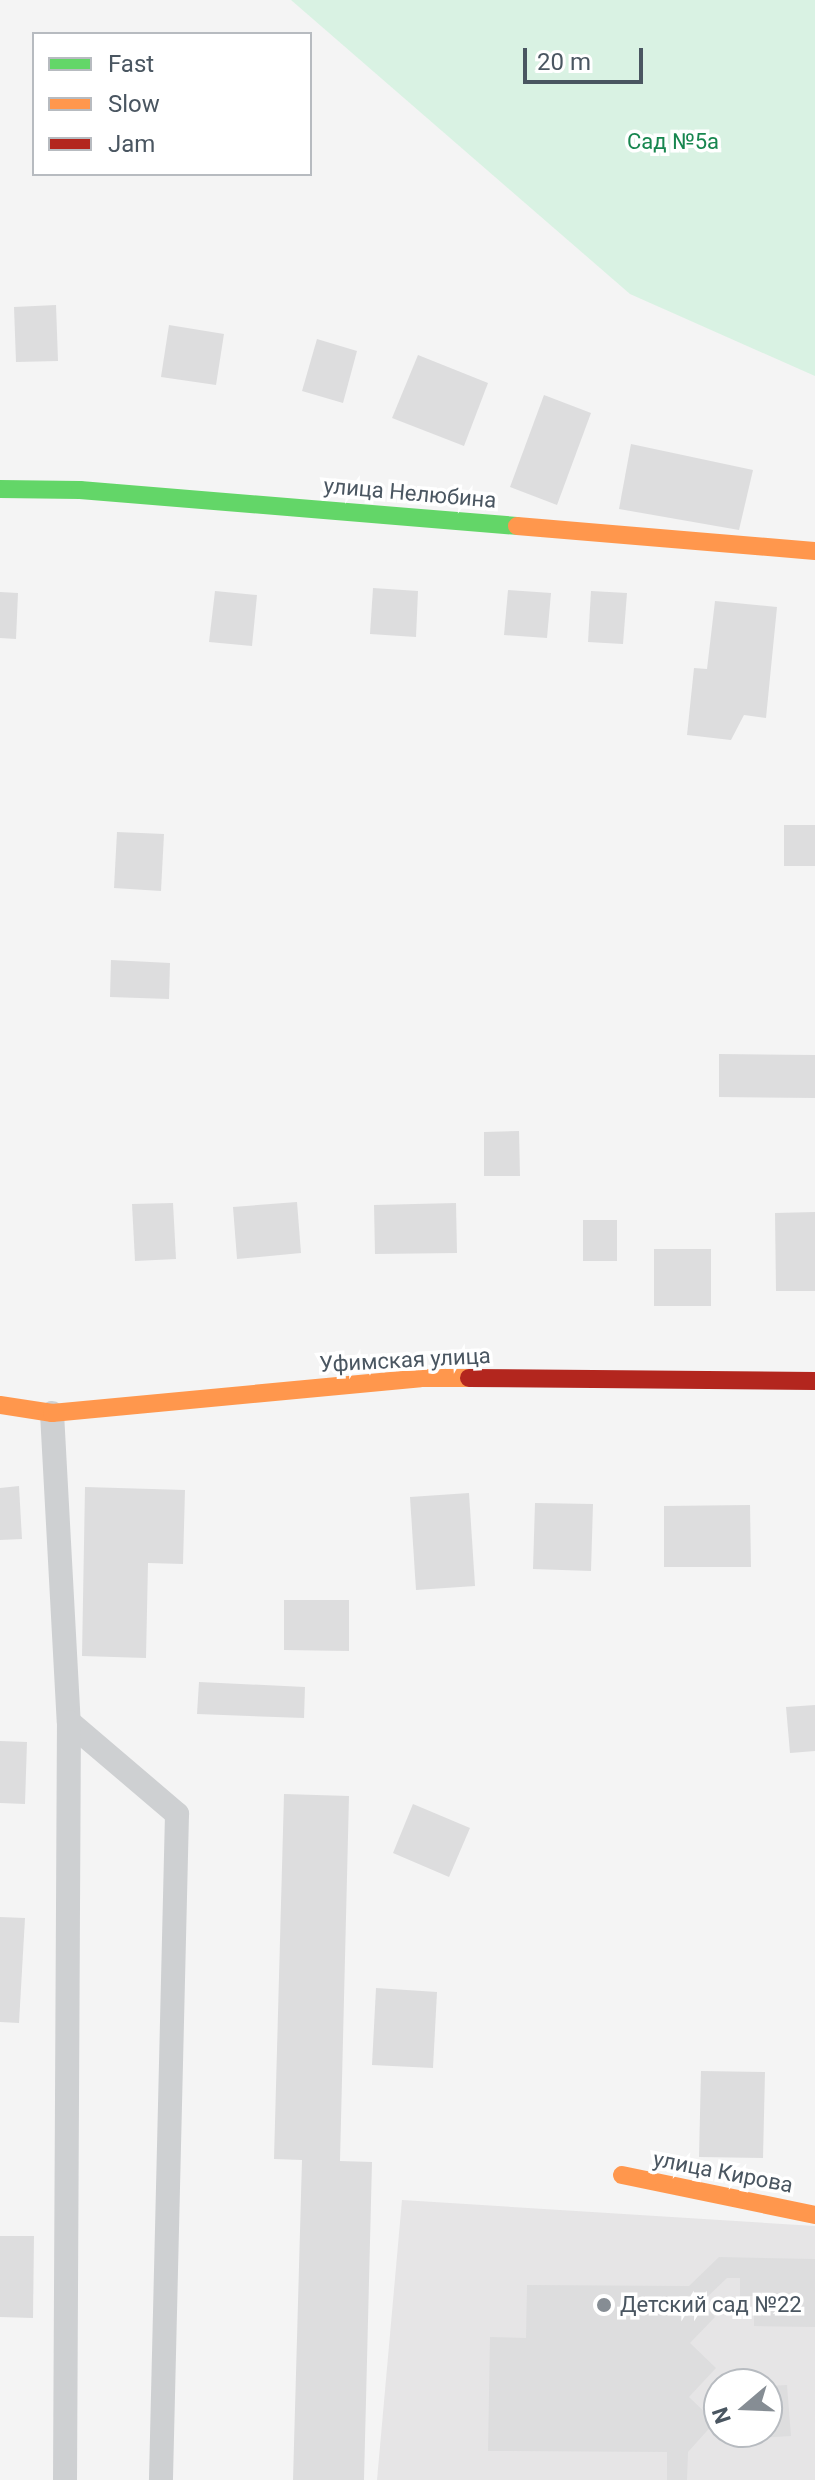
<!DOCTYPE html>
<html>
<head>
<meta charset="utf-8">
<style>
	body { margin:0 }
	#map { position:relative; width:815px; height:2480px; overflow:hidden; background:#f4f4f4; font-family:Roboto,sans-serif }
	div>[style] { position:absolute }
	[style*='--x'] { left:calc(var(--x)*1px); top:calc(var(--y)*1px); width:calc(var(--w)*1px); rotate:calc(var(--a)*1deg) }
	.education>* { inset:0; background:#e6e5e6 }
	.green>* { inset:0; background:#d9f2e3 }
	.building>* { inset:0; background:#ddddde }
	.lane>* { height:24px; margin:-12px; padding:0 12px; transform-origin:12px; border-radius:12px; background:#ced0d2 }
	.fast>* { height:18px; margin:-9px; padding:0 9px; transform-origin:9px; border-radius:9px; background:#63d668 }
	.slow>* { height:18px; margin:-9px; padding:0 9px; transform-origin:9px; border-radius:9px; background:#ff974d }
	.jam>* { height:18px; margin:-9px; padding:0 9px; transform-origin:9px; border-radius:9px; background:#b3261e }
	.dots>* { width:22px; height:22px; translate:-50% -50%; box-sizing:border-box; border:4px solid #fff; border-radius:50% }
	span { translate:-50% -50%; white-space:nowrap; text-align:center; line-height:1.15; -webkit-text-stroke:7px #fff; paint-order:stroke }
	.park-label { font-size:22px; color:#17864f }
	.street-label { font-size:22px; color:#4a5661 }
	.poi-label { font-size:22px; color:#4a5661 }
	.left { translate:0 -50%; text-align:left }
	.legend { position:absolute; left:32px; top:32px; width:280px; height:144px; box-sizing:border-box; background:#fff; border:2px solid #b7bbc0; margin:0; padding:10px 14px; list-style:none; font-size:24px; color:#4a5661 }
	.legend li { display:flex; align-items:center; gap:16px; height:40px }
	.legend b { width:40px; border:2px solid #b7bbc0 }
	.north { position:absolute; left:703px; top:2368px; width:80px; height:80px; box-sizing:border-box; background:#fff; border:2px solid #b7bbc0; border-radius:50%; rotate:251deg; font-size:22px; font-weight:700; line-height:32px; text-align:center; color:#4a5661 }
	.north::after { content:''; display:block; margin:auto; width:28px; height:36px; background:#868d94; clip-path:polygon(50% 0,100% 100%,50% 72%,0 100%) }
	.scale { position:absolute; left:523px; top:48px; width:120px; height:36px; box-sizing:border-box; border:4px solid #4a5661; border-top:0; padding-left:10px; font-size:24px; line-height:28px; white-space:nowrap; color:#4a5661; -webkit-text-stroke:6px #fff; paint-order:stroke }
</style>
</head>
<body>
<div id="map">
	<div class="education">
		<i style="clip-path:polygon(evenodd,402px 2200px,815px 2226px,815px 2480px,377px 2480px,402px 2200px,719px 2384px,767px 2384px,767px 2432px,719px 2432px,719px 2384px)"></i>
	</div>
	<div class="green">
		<i style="clip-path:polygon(291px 0,815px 0,815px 376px,630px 294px)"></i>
	</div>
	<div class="building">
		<i style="clip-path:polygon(56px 305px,58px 361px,16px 362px,14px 307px)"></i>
		<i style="clip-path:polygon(169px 325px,224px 334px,216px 385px,161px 377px)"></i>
		<i style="clip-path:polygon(317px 339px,357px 351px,343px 403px,302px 391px)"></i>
		<i style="clip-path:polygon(418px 355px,488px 383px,464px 446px,392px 418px)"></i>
		<i style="clip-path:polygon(544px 395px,591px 413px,557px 505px,510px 487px)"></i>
		<i style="clip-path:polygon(631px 444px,753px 470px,739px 530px,619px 509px)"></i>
		<i style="clip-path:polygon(373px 588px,418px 591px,416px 637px,370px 634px)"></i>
		<i style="clip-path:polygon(508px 590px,551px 593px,547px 638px,504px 635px)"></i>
		<i style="clip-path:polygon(215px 591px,257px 595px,252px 646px,209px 642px)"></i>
		<i style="clip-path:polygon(591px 591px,627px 593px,623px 644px,588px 642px)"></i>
		<i style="clip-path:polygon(0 592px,18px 593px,16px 639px,0 638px)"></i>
		<i style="clip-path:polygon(715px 601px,777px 607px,766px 718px,744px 715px,731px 740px,687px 735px,694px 668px,707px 669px)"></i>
		<i style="clip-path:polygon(784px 825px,815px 825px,815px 866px,784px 866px)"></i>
		<i style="clip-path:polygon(117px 832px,164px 834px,161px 891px,114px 888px)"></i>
		<i style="clip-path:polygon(111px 960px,170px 963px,169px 999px,110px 997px)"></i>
		<i style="clip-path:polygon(719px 1054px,815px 1055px,815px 1098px,719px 1097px)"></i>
		<i style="clip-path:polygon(519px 1131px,520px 1176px,484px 1176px,484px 1132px)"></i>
		<i style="clip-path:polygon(297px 1202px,301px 1253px,237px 1259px,233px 1207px)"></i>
		<i style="clip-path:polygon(173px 1203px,176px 1259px,135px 1261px,132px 1204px)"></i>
		<i style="clip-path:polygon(456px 1203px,457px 1253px,375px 1254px,374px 1205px)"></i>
		<i style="clip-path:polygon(815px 1212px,815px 1291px,776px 1291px,775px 1213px)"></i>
		<i style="clip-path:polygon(583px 1220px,617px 1220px,617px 1261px,583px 1261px)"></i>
		<i style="clip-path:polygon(654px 1249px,711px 1249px,711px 1306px,654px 1306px)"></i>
		<i style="clip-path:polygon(19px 1486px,22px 1539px,0 1540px,0 1488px)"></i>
		<i style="clip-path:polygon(85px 1487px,185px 1490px,183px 1564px,148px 1563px,146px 1658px,82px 1656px)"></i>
		<i style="clip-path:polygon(469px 1493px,475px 1586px,416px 1590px,410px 1497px)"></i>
		<i style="clip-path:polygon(535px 1503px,593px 1504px,591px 1571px,533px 1569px)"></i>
		<i style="clip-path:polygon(750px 1505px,751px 1567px,664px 1567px,664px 1506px)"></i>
		<i style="clip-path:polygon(284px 1600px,349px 1600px,349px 1651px,284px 1650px)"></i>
		<i style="clip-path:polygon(199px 1682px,305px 1687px,304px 1718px,197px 1714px)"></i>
		<i style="clip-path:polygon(815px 1705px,815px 1751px,790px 1753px,786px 1707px)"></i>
		<i style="clip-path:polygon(0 1741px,27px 1742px,25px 1804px,0 1803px)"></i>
		<i style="clip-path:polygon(284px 1794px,349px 1796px,340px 2161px,372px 2162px,364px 2480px,293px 2480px,302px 2160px,274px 2159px)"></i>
		<i style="clip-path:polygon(413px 1804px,470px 1828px,449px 1877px,393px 1853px)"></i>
		<i style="clip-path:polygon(0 1917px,25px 1918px,19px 2023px,0 2022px)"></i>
		<i style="clip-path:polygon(376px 1988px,437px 1992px,433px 2068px,372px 2065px)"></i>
		<i style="clip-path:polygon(701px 2071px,765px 2072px,763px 2158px,699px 2157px)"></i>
		<i style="clip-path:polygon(0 2236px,34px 2236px,33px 2318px,0 2317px)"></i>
		<i style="clip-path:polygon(719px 2257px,815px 2259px,815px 2327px,754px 2326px,754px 2296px,740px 2296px,740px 2278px,727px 2278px,702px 2302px,715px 2317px,690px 2343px,716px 2368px,689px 2397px,715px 2422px,688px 2452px,687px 2480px,667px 2480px,667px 2452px,488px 2451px,490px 2337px,526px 2338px,527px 2285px,689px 2286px)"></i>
		<i style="clip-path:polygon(787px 2385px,791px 2436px,760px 2438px,759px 2432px,767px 2432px,767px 2386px)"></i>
	</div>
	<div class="lane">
		<i style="--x:52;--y:1413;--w:309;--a:86.9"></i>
		<i style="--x:69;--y:1722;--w:142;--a:40.4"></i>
		<i style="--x:177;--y:1814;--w:666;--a:91.38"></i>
		<i style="--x:65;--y:2480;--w:758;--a:-89.7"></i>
	</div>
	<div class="fast">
		<i style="--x:0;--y:489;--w:80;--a:0.7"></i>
		<i style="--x:80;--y:490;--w:438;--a:4.7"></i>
	</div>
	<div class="slow">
		<i style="--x:517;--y:526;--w:299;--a:4.8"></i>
		<i style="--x:0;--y:1405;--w:53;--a:8.7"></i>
		<i style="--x:52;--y:1413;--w:370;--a:-5.4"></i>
		<i style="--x:420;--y:1378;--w:49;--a:0"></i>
		<i style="--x:622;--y:2175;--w:197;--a:11.7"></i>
	</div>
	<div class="jam">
		<i style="--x:469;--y:1378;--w:346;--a:0.5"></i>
	</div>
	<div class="dots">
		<i style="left:604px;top:2305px;background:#868d94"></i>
	</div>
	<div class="park-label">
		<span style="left:673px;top:142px">Сад №5а</span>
	</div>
	<div class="street-label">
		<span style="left:410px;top:493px;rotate:5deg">улица Нелюбина</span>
		<span style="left:405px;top:1360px;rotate:-3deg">Уфимская улица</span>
		<span style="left:723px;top:2172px;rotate:11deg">улица Кирова</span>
	</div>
	<div class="poi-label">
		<span class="left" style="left:620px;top:2305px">Детский сад №22</span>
	</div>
	<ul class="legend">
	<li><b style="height:10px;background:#63d668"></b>Fast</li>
	<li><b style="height:10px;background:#ff974d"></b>Slow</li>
	<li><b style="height:10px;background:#b3261e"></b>Jam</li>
	</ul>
	<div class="north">N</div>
	<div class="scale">20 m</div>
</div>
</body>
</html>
